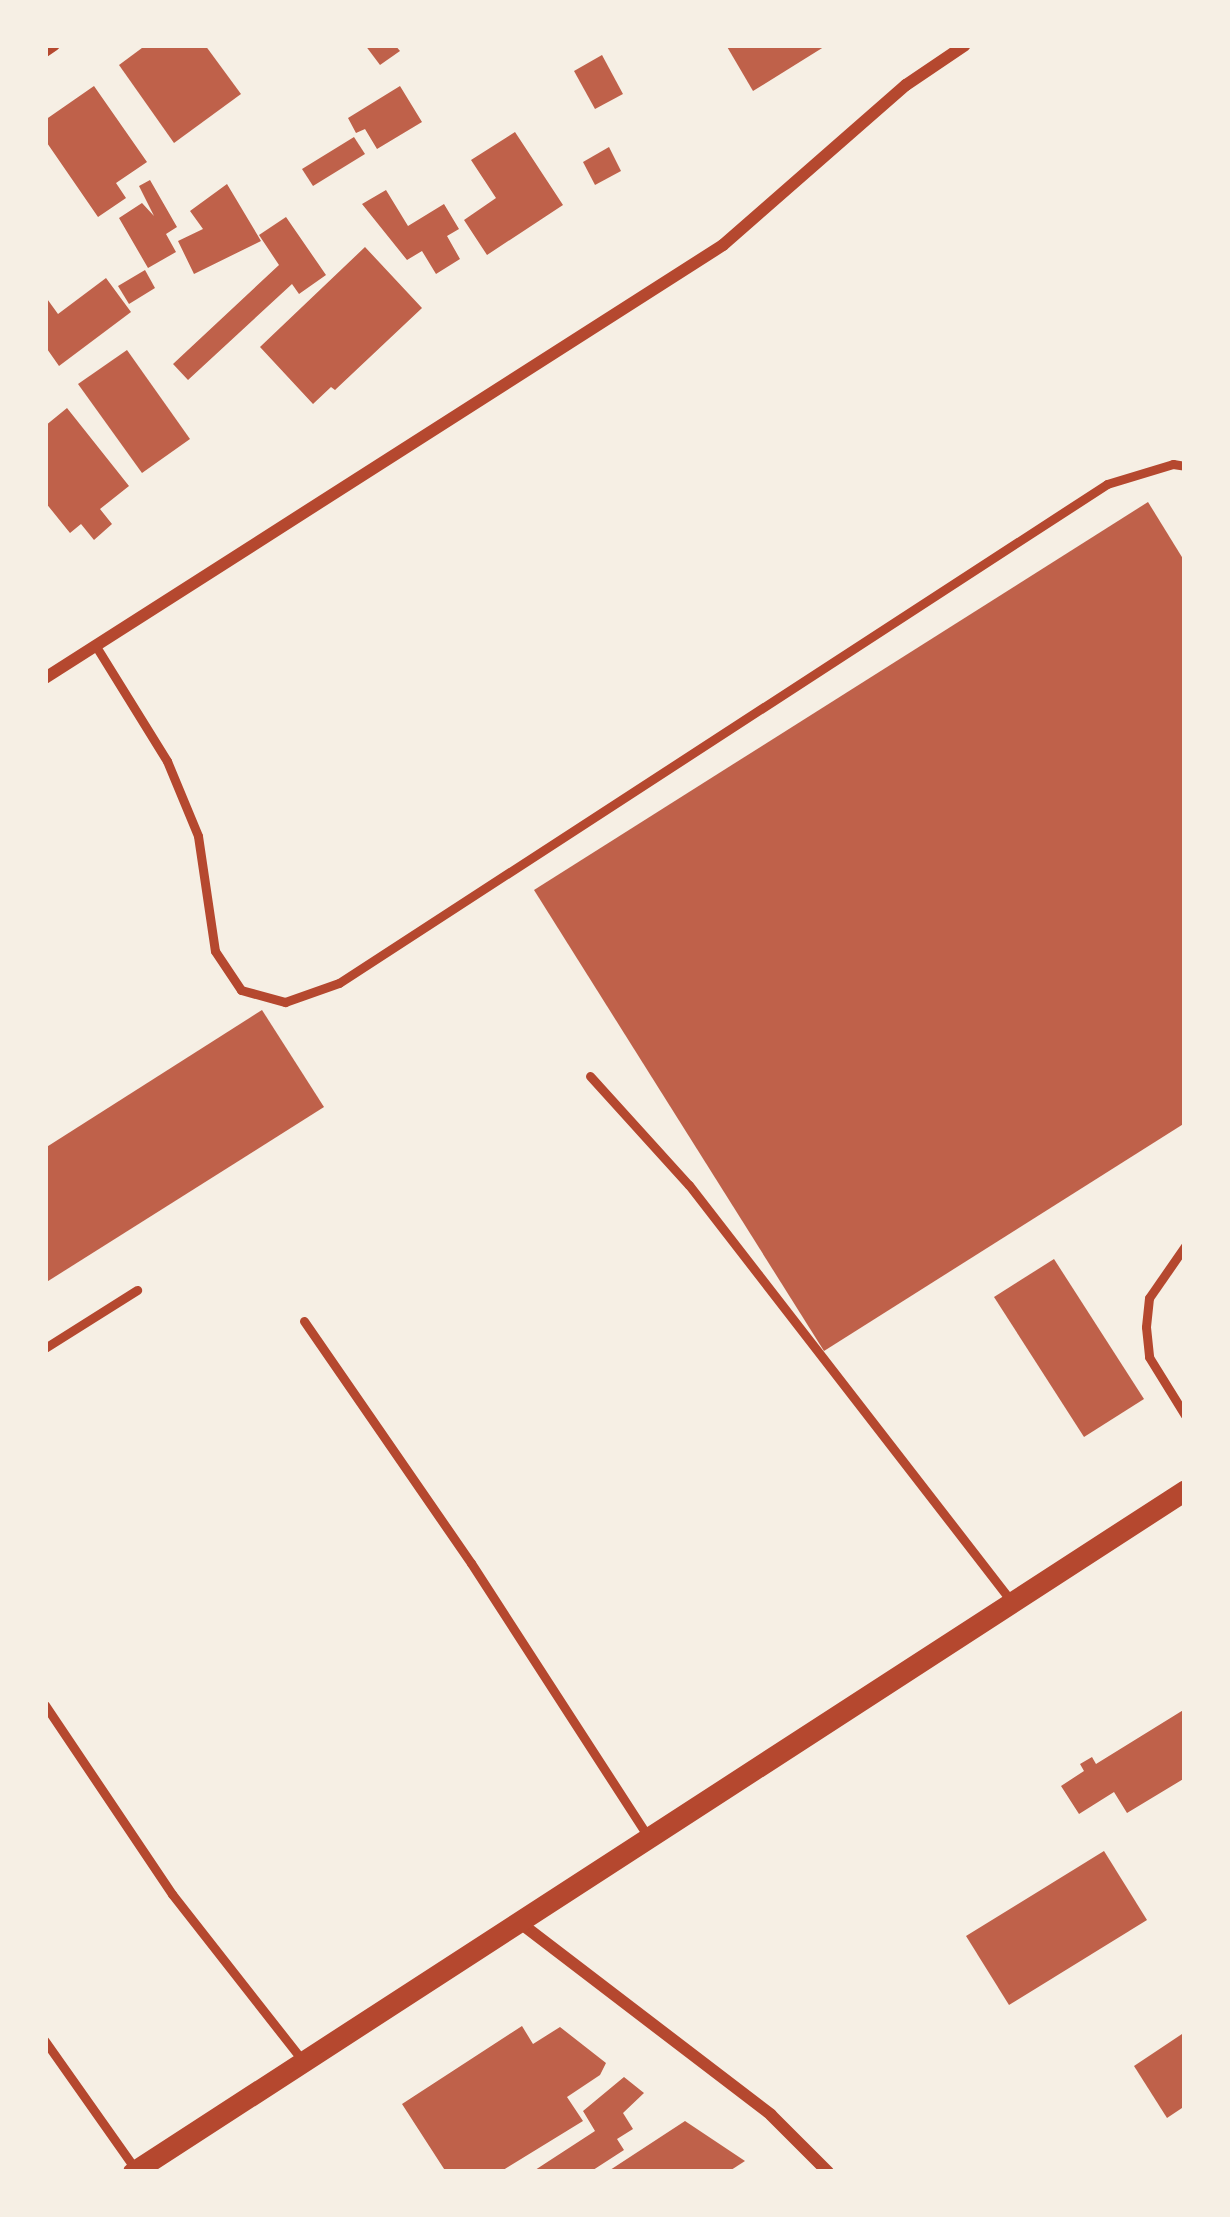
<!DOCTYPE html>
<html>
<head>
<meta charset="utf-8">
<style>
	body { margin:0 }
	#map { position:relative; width:1230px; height:2217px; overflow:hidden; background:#f6efe4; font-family:"Nunito Sans",sans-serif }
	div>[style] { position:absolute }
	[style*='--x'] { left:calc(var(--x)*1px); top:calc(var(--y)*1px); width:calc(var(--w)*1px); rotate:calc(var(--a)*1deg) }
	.building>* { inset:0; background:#bf614a }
	.service>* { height:9px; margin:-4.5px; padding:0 4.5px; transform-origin:4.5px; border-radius:4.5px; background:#b5482f }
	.minor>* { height:12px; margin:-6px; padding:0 6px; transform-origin:6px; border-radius:6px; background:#b5482f }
	.tertiary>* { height:21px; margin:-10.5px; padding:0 10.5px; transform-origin:10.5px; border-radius:10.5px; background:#b5482f }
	span { translate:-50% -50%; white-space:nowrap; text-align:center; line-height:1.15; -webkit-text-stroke:9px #f6efe4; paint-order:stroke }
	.frame { position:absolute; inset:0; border:48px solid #f6efe4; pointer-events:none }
</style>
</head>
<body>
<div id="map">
	<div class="building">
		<i style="clip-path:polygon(146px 45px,205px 45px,241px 94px,174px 143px,119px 65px)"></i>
		<i style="clip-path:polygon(365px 45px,395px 45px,400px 51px,380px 65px)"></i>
		<i style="clip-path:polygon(726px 45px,827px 45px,753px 91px)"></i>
		<i style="clip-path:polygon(602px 55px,623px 94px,595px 109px,574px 71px)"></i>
		<i style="clip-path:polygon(94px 86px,147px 162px,116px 183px,126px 198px,98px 217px,45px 140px,45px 120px)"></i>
		<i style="clip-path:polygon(400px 86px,422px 122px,377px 149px,365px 129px,356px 133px,348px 118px)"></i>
		<i style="clip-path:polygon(515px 132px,563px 205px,487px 255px,464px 220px,496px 198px,471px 160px)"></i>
		<i style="clip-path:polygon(354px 137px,365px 154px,313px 186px,302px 169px)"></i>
		<i style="clip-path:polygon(609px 147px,621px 171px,595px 185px,583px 162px)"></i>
		<i style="clip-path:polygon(150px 180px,177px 227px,166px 234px,176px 252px,148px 268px,119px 218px,142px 203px,154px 216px,139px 186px)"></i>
		<i style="clip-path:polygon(227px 184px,261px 241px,194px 274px,178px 241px,203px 229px,190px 211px)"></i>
		<i style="clip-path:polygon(386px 190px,408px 226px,444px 204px,459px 229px,447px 236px,460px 259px,436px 274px,422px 251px,407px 260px,362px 204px)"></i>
		<i style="clip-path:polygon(286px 217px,326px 275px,299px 294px,292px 284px,188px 380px,173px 364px,279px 265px,259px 235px)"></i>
		<i style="clip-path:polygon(365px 247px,422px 308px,335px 390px,331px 387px,313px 404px,260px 347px)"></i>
		<i style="clip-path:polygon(145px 270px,155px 288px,129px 304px,118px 286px)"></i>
		<i style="clip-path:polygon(106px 278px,131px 312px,59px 366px,45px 346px,45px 296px,58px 314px)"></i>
		<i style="clip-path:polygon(127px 350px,190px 439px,142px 473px,78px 384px)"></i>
		<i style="clip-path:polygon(67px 408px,129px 486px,100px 509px,112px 524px,94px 540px,81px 524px,70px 533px,45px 502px,45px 426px)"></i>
		<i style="clip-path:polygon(1148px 502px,1185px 562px,1185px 1123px,824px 1351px,534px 890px)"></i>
		<i style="clip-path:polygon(262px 1010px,324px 1107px,45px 1283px,45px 1148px)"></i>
		<i style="clip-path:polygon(1054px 1259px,1144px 1399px,1084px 1437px,994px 1297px)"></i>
		<i style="clip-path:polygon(1185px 1709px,1185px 1778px,1127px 1813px,1114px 1792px,1079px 1814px,1061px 1786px,1084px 1771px,1080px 1764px,1092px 1757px,1096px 1764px)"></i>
		<i style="clip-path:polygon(1104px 1851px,1147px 1920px,1009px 2005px,966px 1936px)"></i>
		<i style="clip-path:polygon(522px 2026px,533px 2044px,560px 2027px,606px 2063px,600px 2075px,567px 2097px,583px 2121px,500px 2172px,446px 2172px,402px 2104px)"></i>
		<i style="clip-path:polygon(1185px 2032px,1185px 2106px,1167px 2118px,1134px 2066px)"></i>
		<i style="clip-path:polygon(624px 2077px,644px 2093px,623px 2113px,633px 2129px,617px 2139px,624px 2150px,590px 2172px,532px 2172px,595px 2131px,583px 2111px)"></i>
		<i style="clip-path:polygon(685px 2121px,745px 2161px,728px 2172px,607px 2172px)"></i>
	</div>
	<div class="service">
		<i style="--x:97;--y:648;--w:133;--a:58.2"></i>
		<i style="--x:167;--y:761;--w:81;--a:67.5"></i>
		<i style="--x:198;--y:836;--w:116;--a:81.6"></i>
		<i style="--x:215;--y:951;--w:47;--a:56.3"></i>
		<i style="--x:241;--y:990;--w:46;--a:15.3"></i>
		<i style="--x:285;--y:1002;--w:57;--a:-19.4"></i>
		<i style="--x:339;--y:983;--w:916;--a:-33.01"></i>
		<i style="--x:1107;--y:484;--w:69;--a:-16.9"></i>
		<i style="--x:1173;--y:464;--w:12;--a:9"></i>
		<i style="--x:590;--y:1076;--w:147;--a:47.8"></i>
		<i style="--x:689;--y:1185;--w:527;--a:52.24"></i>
		<i style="--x:1185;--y:1246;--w:63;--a:124.7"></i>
		<i style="--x:1149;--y:1298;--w:29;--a:96"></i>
		<i style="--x:1146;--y:1327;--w:30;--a:84"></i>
		<i style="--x:1149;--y:1357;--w:68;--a:58.2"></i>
		<i style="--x:304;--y:1321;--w:294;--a:55.4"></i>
		<i style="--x:471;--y:1563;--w:328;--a:57.1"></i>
		<i style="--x:45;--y:1348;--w:109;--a:-32.2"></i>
		<i style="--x:45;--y:1705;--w:228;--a:56.1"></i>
		<i style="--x:172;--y:1894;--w:212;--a:51.9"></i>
		<i style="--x:45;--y:2041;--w:158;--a:54.8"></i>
	</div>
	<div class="minor">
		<i style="--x:45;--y:51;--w:11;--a:-34"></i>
		<i style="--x:45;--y:678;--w:804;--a:-32.56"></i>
		<i style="--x:723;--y:245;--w:243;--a:-41.2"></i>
		<i style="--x:906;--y:85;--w:71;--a:-34.1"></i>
		<i style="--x:519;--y:1922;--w:317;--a:37.4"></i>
		<i style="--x:771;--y:2115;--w:81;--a:45"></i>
	</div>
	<div class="tertiary">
		<i style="--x:133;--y:2172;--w:1254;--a:-32.95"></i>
	</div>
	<div class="frame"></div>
</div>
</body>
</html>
